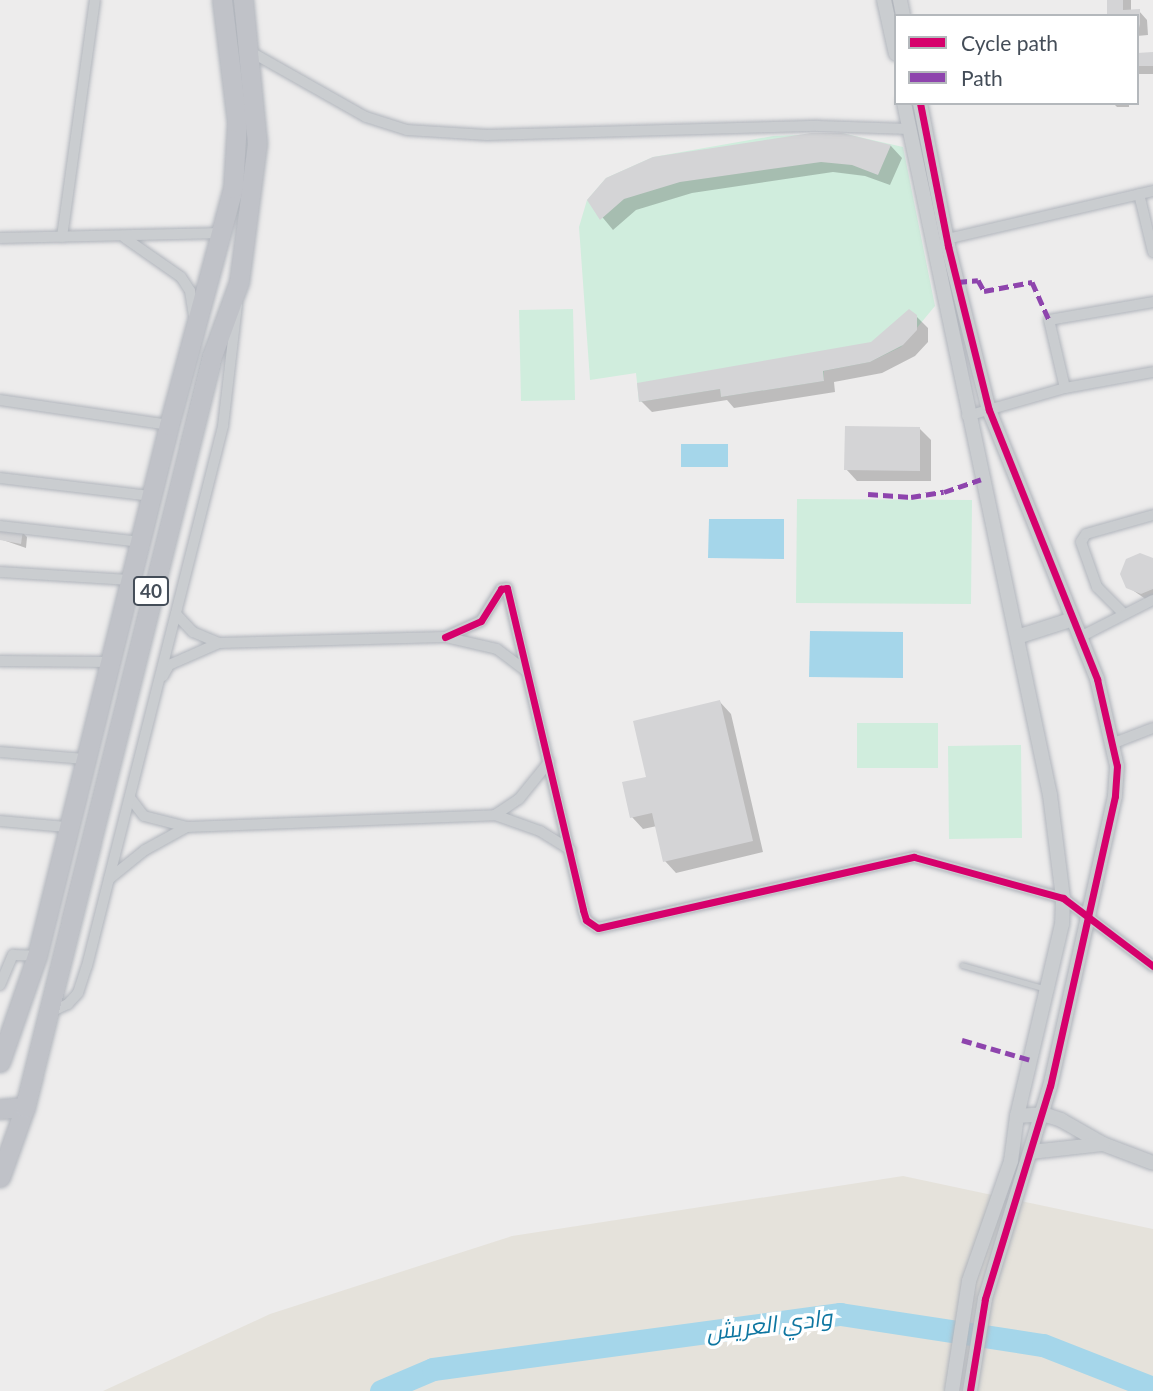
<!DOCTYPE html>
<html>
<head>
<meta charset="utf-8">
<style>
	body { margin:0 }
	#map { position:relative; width:1153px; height:1391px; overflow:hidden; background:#edecec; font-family:Lato,Cairo,sans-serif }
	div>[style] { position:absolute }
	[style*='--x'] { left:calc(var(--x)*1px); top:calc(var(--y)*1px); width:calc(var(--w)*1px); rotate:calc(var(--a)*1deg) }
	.green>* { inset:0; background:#d0eddd }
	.sand>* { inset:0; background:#e5e2db }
	.water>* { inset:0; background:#a5d6ea }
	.shadow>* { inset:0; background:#0003 }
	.river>* { height:23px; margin:-11.5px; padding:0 11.5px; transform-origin:11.5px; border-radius:11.5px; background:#a5d6ea }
	.building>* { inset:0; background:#d4d4d6 }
	.roads { filter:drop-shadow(0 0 2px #b1b5bc) drop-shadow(0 0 2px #b1b5bc) }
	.service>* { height:5px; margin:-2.5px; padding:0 2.5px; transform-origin:2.5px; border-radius:2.5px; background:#cacdd0 }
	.minor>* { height:10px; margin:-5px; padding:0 5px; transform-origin:5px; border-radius:5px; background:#cacdd0 }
	.tertiary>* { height:14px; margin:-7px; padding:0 7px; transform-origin:7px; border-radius:7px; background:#cacdd0 }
	.trunk>* { height:19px; margin:-9.5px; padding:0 9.5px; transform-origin:9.5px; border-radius:9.5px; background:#c0c2c8 }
	.quiet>* { height:5px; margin-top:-2.5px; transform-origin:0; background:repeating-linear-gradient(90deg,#8e44ad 0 10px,transparent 0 15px) }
	.cycleway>* { height:7px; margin:-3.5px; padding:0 3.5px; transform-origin:3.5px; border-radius:3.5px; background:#d6006c }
	span { translate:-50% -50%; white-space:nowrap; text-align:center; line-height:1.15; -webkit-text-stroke:7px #fff; paint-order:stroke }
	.shield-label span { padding:2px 5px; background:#fff; border:2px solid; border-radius:5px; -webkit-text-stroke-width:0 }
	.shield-label { font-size:19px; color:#444d58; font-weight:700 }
	.water-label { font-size:23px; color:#0e76a1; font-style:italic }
	.legend { position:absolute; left:894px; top:14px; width:245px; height:91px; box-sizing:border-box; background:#fff; border:2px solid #b4b8bc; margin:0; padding:9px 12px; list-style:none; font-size:21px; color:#444d58 }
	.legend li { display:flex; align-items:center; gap:14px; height:35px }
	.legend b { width:35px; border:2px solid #b4b8bc }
</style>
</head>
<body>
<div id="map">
	<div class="green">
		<i style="clip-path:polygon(842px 133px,903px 147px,935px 306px,901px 347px,870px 362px,824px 371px,824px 381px,721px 397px,720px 389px,639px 402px,636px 373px,590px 380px,579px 227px,587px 200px,606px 178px,653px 157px,773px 136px)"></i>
		<i style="clip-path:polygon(573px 309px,575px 400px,521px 401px,519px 310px)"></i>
		<i style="clip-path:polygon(797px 499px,972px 500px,971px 604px,796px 603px)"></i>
		<i style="clip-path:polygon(857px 723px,938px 723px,938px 768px,857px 768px)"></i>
		<i style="clip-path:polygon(1021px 745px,1022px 838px,949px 839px,948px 746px)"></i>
	</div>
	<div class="sand">
		<i style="clip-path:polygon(903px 1176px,1153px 1229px,1153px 1391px,103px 1391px,270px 1314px,512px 1236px)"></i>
	</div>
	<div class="water">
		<i style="clip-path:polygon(681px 444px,728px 444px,728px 467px,681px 467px)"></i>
		<i style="clip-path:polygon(709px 519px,784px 519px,784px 559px,708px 558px)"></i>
		<i style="clip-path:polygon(810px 631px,903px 632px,903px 678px,809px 677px)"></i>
	</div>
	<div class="shadow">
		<i style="clip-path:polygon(1109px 0,1131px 0,1131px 11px,1139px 11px,1147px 20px,1148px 35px,1137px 36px,1137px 16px,1109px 16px)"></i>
		<i style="clip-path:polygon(1137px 54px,1153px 54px,1153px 74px,1137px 74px)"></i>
		<i style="clip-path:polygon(1113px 103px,1129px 103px,1129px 107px,1117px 107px)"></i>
		<i style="clip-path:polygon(842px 135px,891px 146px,902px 158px,890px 185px,865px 176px,833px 172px,692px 193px,636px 210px,613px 230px,589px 201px)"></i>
		<i style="clip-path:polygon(916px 316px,928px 328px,928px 342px,915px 356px,882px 373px,834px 382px,835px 392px,734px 408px,727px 400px,652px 412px,641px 401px,871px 344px)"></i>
		<i style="clip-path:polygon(920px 429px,931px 440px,931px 481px,857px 481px,846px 469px)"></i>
		<i style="clip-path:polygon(22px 532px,27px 537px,26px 548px,0 539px)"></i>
		<i style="clip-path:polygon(1153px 560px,1153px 600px,1150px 602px,1128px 587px)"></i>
		<i style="clip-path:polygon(720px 702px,731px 714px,763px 852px,676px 873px,665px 861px,657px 826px,643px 829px,632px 817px,648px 778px)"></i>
	</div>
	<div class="river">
		<i style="--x:381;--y:1391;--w:56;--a:-22.9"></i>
		<i style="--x:433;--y:1369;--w:411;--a:-7.7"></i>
		<i style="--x:840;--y:1314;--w:205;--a:8.7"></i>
		<i style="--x:1043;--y:1345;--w:118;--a:21.4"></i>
	</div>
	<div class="building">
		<i style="clip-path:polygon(1107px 0,1123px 0,1123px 10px,1140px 9px,1140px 28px,1137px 16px,1107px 16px)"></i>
		<i style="clip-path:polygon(1153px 52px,1153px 66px,1137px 66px,1137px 53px)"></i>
		<i style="clip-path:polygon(811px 133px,842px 133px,891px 145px,878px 175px,852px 165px,821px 162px,680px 182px,624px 199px,600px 220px,587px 200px,606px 178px,653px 157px)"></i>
		<i style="clip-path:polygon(909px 309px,917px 315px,917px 330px,903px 345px,870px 362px,823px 371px,824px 381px,721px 397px,720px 389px,639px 402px,637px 383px,871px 342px)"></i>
		<i style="clip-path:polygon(845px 426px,920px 427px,920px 471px,844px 470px)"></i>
		<i style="clip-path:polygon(0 527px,23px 530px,21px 544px,0 540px)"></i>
		<i style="clip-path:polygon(1140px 553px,1153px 558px,1153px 589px,1141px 594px,1126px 588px,1120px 574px,1126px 559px)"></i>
		<i style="clip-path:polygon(720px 700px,753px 841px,663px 862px,652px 813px,630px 818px,622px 782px,646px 777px,633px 721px)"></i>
	</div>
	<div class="roads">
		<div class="service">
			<i style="--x:962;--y:965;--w:87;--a:15.9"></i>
		</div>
		<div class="minor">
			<i style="--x:251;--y:52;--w:132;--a:29.5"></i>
			<i style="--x:366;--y:117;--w:43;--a:17.6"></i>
			<i style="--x:407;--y:130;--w:80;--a:3.6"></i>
			<i style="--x:487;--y:135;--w:331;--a:-1.6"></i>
			<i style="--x:818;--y:126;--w:91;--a:1.9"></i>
			<i style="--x:1139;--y:194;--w:60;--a:76.4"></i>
			<i style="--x:62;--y:237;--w:239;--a:-82.1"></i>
			<i style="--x:0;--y:238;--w:223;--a:-1.3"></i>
			<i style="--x:125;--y:238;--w:68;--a:34.9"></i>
			<i style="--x:181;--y:277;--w:17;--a:57"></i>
			<i style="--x:190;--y:291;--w:24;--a:81"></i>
			<i style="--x:947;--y:239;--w:212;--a:-13.1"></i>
			<i style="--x:1065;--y:388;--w:70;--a:-103.2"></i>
			<i style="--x:1049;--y:320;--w:106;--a:-9.8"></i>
			<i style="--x:0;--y:400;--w:171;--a:8.4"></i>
			<i style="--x:967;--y:416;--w:102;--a:-15.9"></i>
			<i style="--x:1065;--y:388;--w:89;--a:-10.3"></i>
			<i style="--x:0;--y:478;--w:153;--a:6.8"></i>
			<i style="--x:0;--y:526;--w:142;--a:6.5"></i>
			<i style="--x:0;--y:572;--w:130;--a:3.5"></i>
			<i style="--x:176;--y:614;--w:25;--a:47"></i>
			<i style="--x:193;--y:632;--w:28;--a:23"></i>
			<i style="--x:219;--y:643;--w:226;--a:-1.5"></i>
			<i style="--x:445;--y:637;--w:53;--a:13"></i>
			<i style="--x:497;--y:649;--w:36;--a:37"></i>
			<i style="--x:1124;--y:614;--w:38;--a:-135"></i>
			<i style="--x:1097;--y:587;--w:48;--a:-109.6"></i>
			<i style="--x:1081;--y:542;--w:9;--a:-58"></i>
			<i style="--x:1086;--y:534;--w:70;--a:-15.8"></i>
			<i style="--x:445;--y:637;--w:39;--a:-24"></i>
			<i style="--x:481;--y:621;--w:38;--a:-58"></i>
			<i style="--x:501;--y:589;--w:6;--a:-9"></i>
			<i style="--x:507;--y:588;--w:331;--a:76.7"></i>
			<i style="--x:583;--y:910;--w:10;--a:73"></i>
			<i style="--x:586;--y:920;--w:14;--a:34"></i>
			<i style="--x:598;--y:928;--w:324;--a:-12.7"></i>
			<i style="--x:914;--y:857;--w:155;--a:15.4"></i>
			<i style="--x:1063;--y:898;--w:113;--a:37.1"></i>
			<i style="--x:1080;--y:637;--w:82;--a:-26.9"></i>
			<i style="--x:0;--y:661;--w:110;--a:0.5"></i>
			<i style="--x:163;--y:676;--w:13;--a:-61"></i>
			<i style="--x:169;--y:665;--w:55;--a:-23.7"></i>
			<i style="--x:1114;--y:743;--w:42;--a:-21"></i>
			<i style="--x:0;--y:752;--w:85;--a:4.7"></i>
			<i style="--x:131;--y:799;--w:21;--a:53"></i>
			<i style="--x:144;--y:816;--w:44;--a:14.3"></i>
			<i style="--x:187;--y:827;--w:308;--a:-2.2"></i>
			<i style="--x:495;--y:815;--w:48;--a:19.6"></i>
			<i style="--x:540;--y:831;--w:36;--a:32"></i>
			<i style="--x:495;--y:815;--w:29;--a:-34"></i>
			<i style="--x:519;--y:799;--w:48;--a:-51"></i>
			<i style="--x:0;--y:821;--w:66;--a:5.2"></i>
			<i style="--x:109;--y:879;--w:46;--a:-38.9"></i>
			<i style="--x:145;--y:850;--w:48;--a:-28.7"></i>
			<i style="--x:0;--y:985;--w:33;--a:-67"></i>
			<i style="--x:13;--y:955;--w:24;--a:2"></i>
			<i style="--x:48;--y:1013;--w:22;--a:-24"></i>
			<i style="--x:68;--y:1004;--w:15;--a:-48"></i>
			<i style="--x:78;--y:993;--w:28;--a:-72"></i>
			<i style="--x:87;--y:966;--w:557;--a:-75.86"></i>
			<i style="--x:223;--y:426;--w:122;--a:-83.4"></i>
		</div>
		<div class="tertiary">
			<i style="--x:884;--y:0;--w:55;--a:77.5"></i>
			<i style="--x:900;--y:0;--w:16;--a:79"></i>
			<i style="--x:904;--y:103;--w:707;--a:78.09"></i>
			<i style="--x:1050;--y:795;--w:104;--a:82.8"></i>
			<i style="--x:1063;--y:898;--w:26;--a:92"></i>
			<i style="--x:1062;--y:924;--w:197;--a:103.2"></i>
			<i style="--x:1017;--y:1116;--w:45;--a:97.6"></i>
			<i style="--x:1011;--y:1161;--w:127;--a:109.3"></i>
			<i style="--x:969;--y:1281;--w:111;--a:98.8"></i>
			<i style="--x:920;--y:103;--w:146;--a:78.9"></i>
			<i style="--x:948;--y:246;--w:169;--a:76"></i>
			<i style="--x:989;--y:410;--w:290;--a:68.1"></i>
			<i style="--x:1097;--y:679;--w:89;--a:77.1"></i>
			<i style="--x:1117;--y:766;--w:30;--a:94"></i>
			<i style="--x:1115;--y:796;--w:297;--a:102.6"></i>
			<i style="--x:1050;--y:1086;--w:223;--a:107"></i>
			<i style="--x:985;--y:1299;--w:93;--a:99.3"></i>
			<i style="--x:1017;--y:637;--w:59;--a:-17.8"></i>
			<i style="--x:1017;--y:1116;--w:26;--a:-4"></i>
			<i style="--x:1043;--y:1114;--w:19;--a:18"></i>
			<i style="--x:1061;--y:1120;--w:48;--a:29.7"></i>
			<i style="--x:1103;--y:1144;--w:53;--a:20.8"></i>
			<i style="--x:1031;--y:1152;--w:72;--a:-6.3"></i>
		</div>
		<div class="trunk">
			<i style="--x:0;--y:1062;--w:112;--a:-70.8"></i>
			<i style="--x:37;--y:956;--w:547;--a:-76.04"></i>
			<i style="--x:169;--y:425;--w:245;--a:-74.9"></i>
			<i style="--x:233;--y:188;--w:66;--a:-86.5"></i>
			<i style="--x:237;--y:122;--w:123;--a:-97"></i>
			<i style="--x:0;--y:1109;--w:25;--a:-5"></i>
			<i style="--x:0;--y:1177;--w:74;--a:-70.3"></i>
			<i style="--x:25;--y:1107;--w:774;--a:-76.02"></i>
			<i style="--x:212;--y:356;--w:79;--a:-70"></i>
			<i style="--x:239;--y:282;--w:140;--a:-82.6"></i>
			<i style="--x:257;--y:143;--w:144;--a:-95.6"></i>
		</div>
	</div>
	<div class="quiet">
		<i style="--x:957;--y:282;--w:21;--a:-5"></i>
		<i style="--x:978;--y:280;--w:13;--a:61"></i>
		<i style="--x:984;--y:291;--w:49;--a:-10.6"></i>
		<i style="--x:1032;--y:282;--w:42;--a:65.9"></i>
		<i style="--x:868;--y:494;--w:43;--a:4"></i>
		<i style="--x:911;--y:497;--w:33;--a:-9"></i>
		<i style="--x:944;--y:492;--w:39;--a:-19"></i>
		<i style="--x:962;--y:1040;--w:72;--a:16.2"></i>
	</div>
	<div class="cycleway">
		<i style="--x:920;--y:103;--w:146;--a:78.9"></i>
		<i style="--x:948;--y:246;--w:169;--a:76"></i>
		<i style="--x:989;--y:410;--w:290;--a:68.1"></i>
		<i style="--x:1097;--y:679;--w:89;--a:77.1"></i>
		<i style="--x:1117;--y:766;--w:30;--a:94"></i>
		<i style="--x:1115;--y:796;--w:297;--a:102.6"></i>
		<i style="--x:1050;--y:1086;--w:223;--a:107"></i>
		<i style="--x:985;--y:1299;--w:93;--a:99.3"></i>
		<i style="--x:445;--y:637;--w:39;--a:-24"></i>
		<i style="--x:481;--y:621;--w:38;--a:-58"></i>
		<i style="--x:501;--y:589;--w:6;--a:-9"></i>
		<i style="--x:507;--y:588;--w:331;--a:76.7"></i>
		<i style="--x:583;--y:910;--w:10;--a:73"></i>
		<i style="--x:586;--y:920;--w:14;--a:34"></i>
		<i style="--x:598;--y:928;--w:324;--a:-12.7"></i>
		<i style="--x:914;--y:857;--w:155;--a:15.4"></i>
		<i style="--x:1063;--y:898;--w:113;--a:37.1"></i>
	</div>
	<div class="shield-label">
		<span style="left:151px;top:591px">40</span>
	</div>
	<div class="water-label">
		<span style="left:769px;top:1324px;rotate:-7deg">وادي العريش</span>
	</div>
	<ul class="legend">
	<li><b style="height:9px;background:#d6006c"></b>Cycle path</li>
	<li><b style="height:9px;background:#8e44ad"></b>Path</li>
	</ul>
</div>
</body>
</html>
